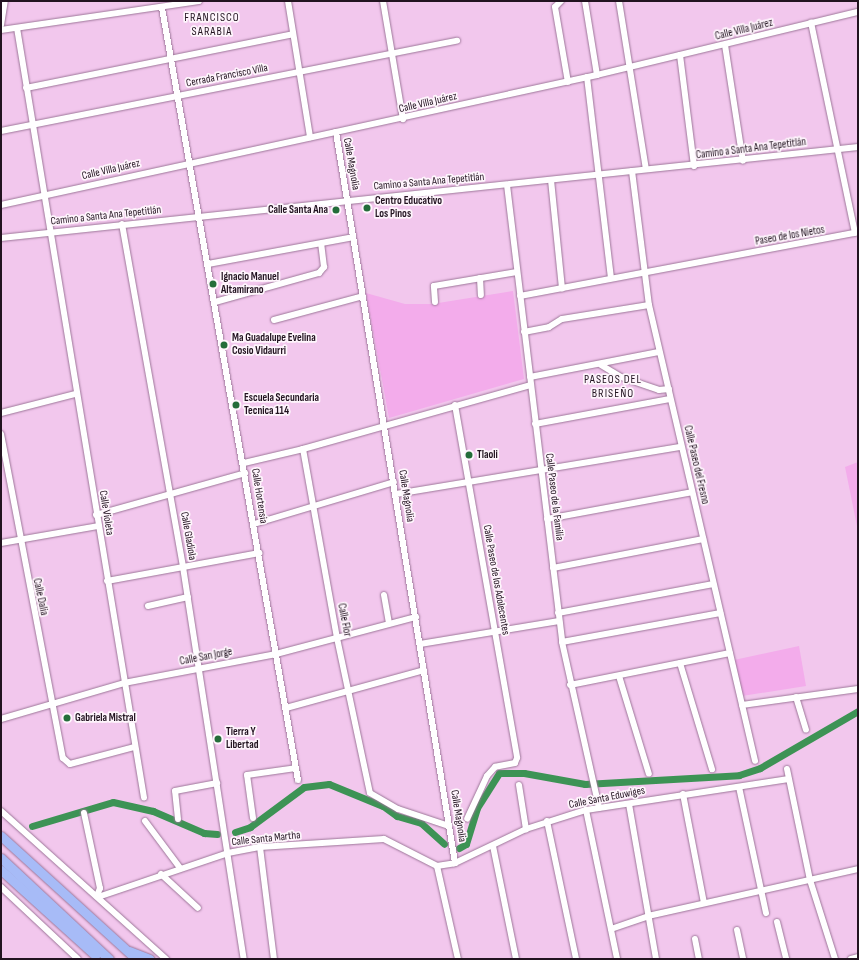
<!DOCTYPE html>
<html>
<head>
<meta charset="utf-8">
<style>
	body { margin:0 }
	#map { position:relative; width:859px; height:960px; overflow:hidden; background:#f2c7ed; font-family:"Sofia Sans Condensed",sans-serif }
	div>[style] { position:absolute }
	[style*='--x'] { left:calc(var(--x)*1px); top:calc(var(--y)*1px); width:calc(var(--w)*1px); rotate:calc(var(--a)*1deg) }
	.green>* { inset:0; background:#f3aceb }
	.canal>* { height:7px; margin:-3.5px; padding:0 3.5px; transform-origin:3.5px; border-radius:3.5px; background:#3d9355 }
	.roads { filter:drop-shadow(0 0 1px #9d7699) drop-shadow(0 0 1px #9d7699) }
	.minor>* { height:6px; margin:-3px; padding:0 3px; transform-origin:3px; border-radius:3px; background:#fff }
	.highway>* { height:9px; margin:-4.5px; padding:0 4.5px; transform-origin:4.5px; border-radius:4.5px; background:#a7bbf7 }
	.dots>* { width:11px; height:11px; translate:-50% -50%; box-sizing:border-box; border:2px solid #fef5fc; border-radius:50% }
	span { translate:-50% -50%; white-space:nowrap; text-align:center; line-height:1.15; -webkit-text-stroke:3.5px #fef5fc; paint-order:stroke }
	.street-label { font-size:11px; color:#221320 }
	.poi-label { font-size:11px; color:#221320; font-weight:700 }
	.left { translate:0 -50%; text-align:left }
	.right { translate:-100% -50%; text-align:right }
	.neighbourhood-label { font-size:12px; color:#221320; letter-spacing:1px }
	.frame { position:absolute; inset:0; border:2px solid #221320; pointer-events:none }
</style>
</head>
<body>
<div id="map">
	<div class="green">
		<i style="clip-path:polygon(513px 291px,524px 379px,389px 418px,366px 293px,405px 304px,432px 304px)"></i>
		<i style="clip-path:polygon(858px 462px,858px 531px,845px 467px)"></i>
		<i style="clip-path:polygon(799px 646px,806px 686px,742px 696px,734px 660px)"></i>
	</div>
	<div class="canal">
		<i style="--x:32;--y:826;--w:84;--a:-16.5"></i>
		<i style="--x:113;--y:802;--w:41;--a:12.7"></i>
		<i style="--x:153;--y:811;--w:56;--a:23.3"></i>
		<i style="--x:204;--y:833;--w:13;--a:4"></i>
		<i style="--x:235;--y:832;--w:16;--a:-18"></i>
		<i style="--x:250;--y:827;--w:67;--a:-36.5"></i>
		<i style="--x:304;--y:787;--w:25;--a:-7"></i>
		<i style="--x:329;--y:784;--w:58;--a:22.2"></i>
		<i style="--x:383;--y:806;--w:17;--a:36"></i>
		<i style="--x:397;--y:816;--w:25;--a:16"></i>
		<i style="--x:421;--y:823;--w:31;--a:42"></i>
		<i style="--x:459;--y:848;--w:8;--a:-30"></i>
		<i style="--x:466;--y:844;--w:38;--a:-73"></i>
		<i style="--x:477;--y:808;--w:41;--a:-57.8"></i>
		<i style="--x:499;--y:773;--w:25;--a:0"></i>
		<i style="--x:524;--y:773;--w:62;--a:10.2"></i>
		<i style="--x:585;--y:784;--w:154;--a:-3.3"></i>
		<i style="--x:739;--y:775;--w:22;--a:-18"></i>
		<i style="--x:760;--y:768;--w:113;--a:-30.2"></i>
	</div>
	<div class="roads">
		<div class="minor">
			<i style="--x:288;--y:1;--w:138;--a:80.8"></i>
			<i style="--x:383;--y:1;--w:120;--a:80.4"></i>
			<i style="--x:561;--y:1;--w:8;--a:135"></i>
			<i style="--x:555;--y:7;--w:76;--a:80.2"></i>
			<i style="--x:585;--y:1;--w:75;--a:80.8"></i>
			<i style="--x:619;--y:1;--w:170;--a:80.9"></i>
			<i style="--x:162;--y:8;--w:784;--a:80.01"></i>
			<i style="--x:1;--y:25;--w:24;--a:-81"></i>
			<i style="--x:17;--y:28;--w:780;--a:80.63"></i>
			<i style="--x:1;--y:30;--w:200;--a:-8.3"></i>
			<i style="--x:725;--y:45;--w:117;--a:81.2"></i>
			<i style="--x:680;--y:55;--w:112;--a:82.8"></i>
			<i style="--x:587;--y:77;--w:201;--a:83.2"></i>
			<i style="--x:26;--y:88;--w:272;--a:-11.4"></i>
			<i style="--x:1;--y:131;--w:465;--a:-11.2"></i>
			<i style="--x:336;--y:132;--w:741;--a:80.75"></i>
			<i style="--x:632;--y:171;--w:135;--a:82.8"></i>
			<i style="--x:649;--y:305;--w:468;--a:76.9"></i>
			<i style="--x:551;--y:180;--w:109;--a:84.2"></i>
			<i style="--x:507;--y:185;--w:460;--a:83.1"></i>
			<i style="--x:562;--y:642;--w:170;--a:77.4"></i>
			<i style="--x:1;--y:205;--w:610;--a:-12.3"></i>
			<i style="--x:597;--y:75;--w:268;--a:-13.6"></i>
			<i style="--x:122;--y:224;--w:348;--a:79.9"></i>
			<i style="--x:183;--y:567;--w:397;--a:81.2"></i>
			<i style="--x:1;--y:238;--w:862;--a:-6.06"></i>
			<i style="--x:208;--y:264;--w:147;--a:-10.5"></i>
			<i style="--x:480;--y:278;--w:17;--a:87"></i>
			<i style="--x:520;--y:296;--w:341;--a:-10.7"></i>
			<i style="--x:855;--y:233;--w:215;--a:-101.8"></i>
			<i style="--x:215;--y:302;--w:108;--a:-15.6"></i>
			<i style="--x:319;--y:273;--w:8;--a:-50"></i>
			<i style="--x:324;--y:267;--w:23;--a:-97"></i>
			<i style="--x:435;--y:302;--w:16;--a:-94"></i>
			<i style="--x:434;--y:286;--w:84;--a:-9.6"></i>
			<i style="--x:274;--y:320;--w:92;--a:-15.1"></i>
			<i style="--x:524;--y:332;--w:25;--a:-11"></i>
			<i style="--x:549;--y:327;--w:15;--a:-32"></i>
			<i style="--x:562;--y:319;--w:88;--a:-9.1"></i>
			<i style="--x:601;--y:365;--w:23;--a:31"></i>
			<i style="--x:621;--y:377;--w:40;--a:18.9"></i>
			<i style="--x:659;--y:390;--w:10;--a:-6"></i>
			<i style="--x:530;--y:377;--w:131;--a:-11"></i>
			<i style="--x:455;--y:405;--w:358;--a:80"></i>
			<i style="--x:517;--y:758;--w:5;--a:112"></i>
			<i style="--x:515;--y:763;--w:20;--a:169"></i>
			<i style="--x:495;--y:767;--w:12;--a:132"></i>
			<i style="--x:487;--y:776;--w:47;--a:114.9"></i>
			<i style="--x:1;--y:413;--w:76;--a:-14.4"></i>
			<i style="--x:535;--y:424;--w:137;--a:-10.5"></i>
			<i style="--x:1;--y:434;--w:330;--a:79.2"></i>
			<i style="--x:63;--y:758;--w:9;--a:41"></i>
			<i style="--x:70;--y:764;--w:66;--a:-14.9"></i>
			<i style="--x:303;--y:449;--w:192;--a:79.8"></i>
			<i style="--x:337;--y:638;--w:158;--a:78"></i>
			<i style="--x:370;--y:793;--w:32;--a:30"></i>
			<i style="--x:398;--y:809;--w:54;--a:18.4"></i>
			<i style="--x:244;--y:463;--w:61;--a:-13.3"></i>
			<i style="--x:303;--y:449;--w:236;--a:-15.7"></i>
			<i style="--x:396;--y:494;--w:289;--a:-9.4"></i>
			<i style="--x:96;--y:515;--w:155;--a:-15.7"></i>
			<i style="--x:547;--y:519;--w:147;--a:-10.5"></i>
			<i style="--x:254;--y:524;--w:146;--a:-16.7"></i>
			<i style="--x:1;--y:543;--w:98;--a:-9.9"></i>
			<i style="--x:553;--y:568;--w:153;--a:-10.9"></i>
			<i style="--x:107;--y:581;--w:155;--a:-10.4"></i>
			<i style="--x:384;--y:595;--w:29;--a:80"></i>
			<i style="--x:148;--y:606;--w:41;--a:-12.7"></i>
			<i style="--x:558;--y:613;--w:158;--a:-10.6"></i>
			<i style="--x:562;--y:642;--w:161;--a:-10.4"></i>
			<i style="--x:420;--y:644;--w:141;--a:-9.4"></i>
			<i style="--x:680;--y:663;--w:111;--a:73.2"></i>
			<i style="--x:619;--y:676;--w:102;--a:73"></i>
			<i style="--x:570;--y:685;--w:163;--a:-11.3"></i>
			<i style="--x:796;--y:697;--w:34;--a:73"></i>
			<i style="--x:742;--y:705;--w:117;--a:-7.9"></i>
			<i style="--x:286;--y:708;--w:143;--a:-15.4"></i>
			<i style="--x:1;--y:719;--w:128;--a:-16.3"></i>
			<i style="--x:124;--y:683;--w:155;--a:-10.8"></i>
			<i style="--x:276;--y:654;--w:145;--a:-14.8"></i>
			<i style="--x:787;--y:769;--w:113;--a:78.3"></i>
			<i style="--x:810;--y:880;--w:83;--a:72.4"></i>
			<i style="--x:519;--y:785;--w:45;--a:81"></i>
			<i style="--x:739;--y:787;--w:129;--a:77.9"></i>
			<i style="--x:683;--y:794;--w:111;--a:79.1"></i>
			<i style="--x:629;--y:804;--w:157;--a:80.1"></i>
			<i style="--x:586;--y:810;--w:152;--a:78.2"></i>
			<i style="--x:1;--y:811;--w:222;--a:41.9"></i>
			<i style="--x:84;--y:813;--w:77;--a:78"></i>
			<i style="--x:100;--y:888;--w:9;--a:111"></i>
			<i style="--x:253;--y:818;--w:43;--a:-97.9"></i>
			<i style="--x:247;--y:775;--w:49;--a:-8.1"></i>
			<i style="--x:178;--y:819;--w:28;--a:-96"></i>
			<i style="--x:175;--y:791;--w:43;--a:-10.8"></i>
			<i style="--x:145;--y:821;--w:59;--a:53.3"></i>
			<i style="--x:547;--y:821;--w:141;--a:78.1"></i>
			<i style="--x:493;--y:846;--w:115;--a:78.5"></i>
			<i style="--x:260;--y:847;--w:113;--a:82.9"></i>
			<i style="--x:437;--y:866;--w:18;--a:-9"></i>
			<i style="--x:455;--y:863;--w:79;--a:-25.6"></i>
			<i style="--x:526;--y:829;--w:63;--a:-17.6"></i>
			<i style="--x:586;--y:810;--w:205;--a:-8.7"></i>
			<i style="--x:437;--y:866;--w:95;--a:77.3"></i>
			<i style="--x:161;--y:874;--w:50;--a:42.6"></i>
			<i style="--x:1;--y:887;--w:105;--a:43.1"></i>
			<i style="--x:98;--y:897;--w:137;--a:-18.7"></i>
			<i style="--x:228;--y:853;--w:33;--a:-11"></i>
			<i style="--x:260;--y:847;--w:124;--a:-3.7"></i>
			<i style="--x:384;--y:839;--w:59;--a:27"></i>
			<i style="--x:777;--y:922;--w:38;--a:76"></i>
			<i style="--x:611;--y:929;--w:39;--a:-19"></i>
			<i style="--x:648;--y:916;--w:215;--a:-12.6"></i>
			<i style="--x:737;--y:930;--w:30;--a:78"></i>
			<i style="--x:695;--y:939;--w:20;--a:79"></i>
			<i style="--x:851;--y:959;--w:7;--a:-16"></i>
		</div>
		<div class="highway">
			<i style="--x:1;--y:836;--w:183;--a:42.3"></i>
			<i style="--x:1;--y:858;--w:148;--a:43.1"></i>
			<i style="--x:1;--y:870;--w:127;--a:42.1"></i>
			<i style="--x:129;--y:951;--w:22;--a:21"></i>
		</div>
	</div>
	<div class="dots">
		<i style="left:367px;top:208px;background:#246d3a"></i>
		<i style="left:336px;top:210px;background:#246d3a"></i>
		<i style="left:213px;top:284px;background:#246d3a"></i>
		<i style="left:224px;top:345px;background:#246d3a"></i>
		<i style="left:236px;top:405px;background:#246d3a"></i>
		<i style="left:469px;top:455px;background:#246d3a"></i>
		<i style="left:67px;top:718px;background:#246d3a"></i>
		<i style="left:218px;top:739px;background:#246d3a"></i>
	</div>
	<div class="street-label">
		<span style="left:744px;top:30px;rotate:-14deg">Calle Villa Juárez</span>
		<span style="left:227px;top:76px;rotate:-11deg">Cerrada Francisco Villa</span>
		<span style="left:428px;top:103px;rotate:-13deg">Calle Villa Juárez</span>
		<span style="left:751px;top:149px;rotate:-7deg">Camino a Santa Ana Tepetitlán</span>
		<span style="left:351px;top:164px;rotate:80deg">Calle Magnolia</span>
		<span style="left:111px;top:170px;rotate:-13deg">Calle Villa Juárez</span>
		<span style="left:429px;top:182px;rotate:-5deg">Camino a Santa Ana Tepetitlán</span>
		<span style="left:106px;top:216px;rotate:-6deg">Camino a Santa Ana Tepetitlán</span>
		<span style="left:790px;top:236px;rotate:-10deg">Paseo de los Nietos</span>
		<span style="left:696px;top:465px;rotate:77deg">Calle Paseo del Fresno</span>
		<span style="left:259px;top:496px;rotate:81deg">Calle Hortensia</span>
		<span style="left:406px;top:496px;rotate:81deg">Calle Magnolia</span>
		<span style="left:554px;top:497px;rotate:83deg">Calle Paseo de la Familia</span>
		<span style="left:106px;top:513px;rotate:81deg">Calle Violeta</span>
		<span style="left:188px;top:536px;rotate:80deg">Calle Gladiola</span>
		<span style="left:496px;top:580px;rotate:80deg">Calle Paseo de los Adolecentes</span>
		<span style="left:40px;top:597px;rotate:78deg">Calle Dalia</span>
		<span style="left:344px;top:620px;rotate:79deg">Calle Flor</span>
		<span style="left:206px;top:657px;rotate:-11deg">Calle San Jorge</span>
		<span style="left:607px;top:798px;rotate:-11deg">Calle Santa Eduwiges</span>
		<span style="left:458px;top:816px;rotate:81deg">Calle Magnolia</span>
		<span style="left:266px;top:839px;rotate:-6deg">Calle Santa Martha</span>
	</div>
	<div class="poi-label">
		<span class="left" style="left:375px;top:208px">Centro Educativo<br>Los Pinos</span>
		<span class="right" style="left:328px;top:210px">Calle Santa Ana</span>
		<span class="left" style="left:221px;top:284px">Ignacio Manuel<br>Altamirano</span>
		<span class="left" style="left:232px;top:345px">Ma Guadalupe Evelina<br>Cosio Vidaurri</span>
		<span class="left" style="left:244px;top:405px">Escuela Secundaria<br>Tecnica 114</span>
		<span class="left" style="left:477px;top:455px">Tlaoli</span>
		<span class="left" style="left:75px;top:718px">Gabriela Mistral</span>
		<span class="left" style="left:226px;top:739px">Tierra Y<br>Libertad</span>
	</div>
	<div class="neighbourhood-label">
		<span style="left:212px;top:25px">FRANCISCO<br>SARABIA</span>
		<span style="left:613px;top:387px">PASEOS DEL<br>BRISEÑO</span>
	</div>
	<div class="frame"></div>
</div>
</body>
</html>
